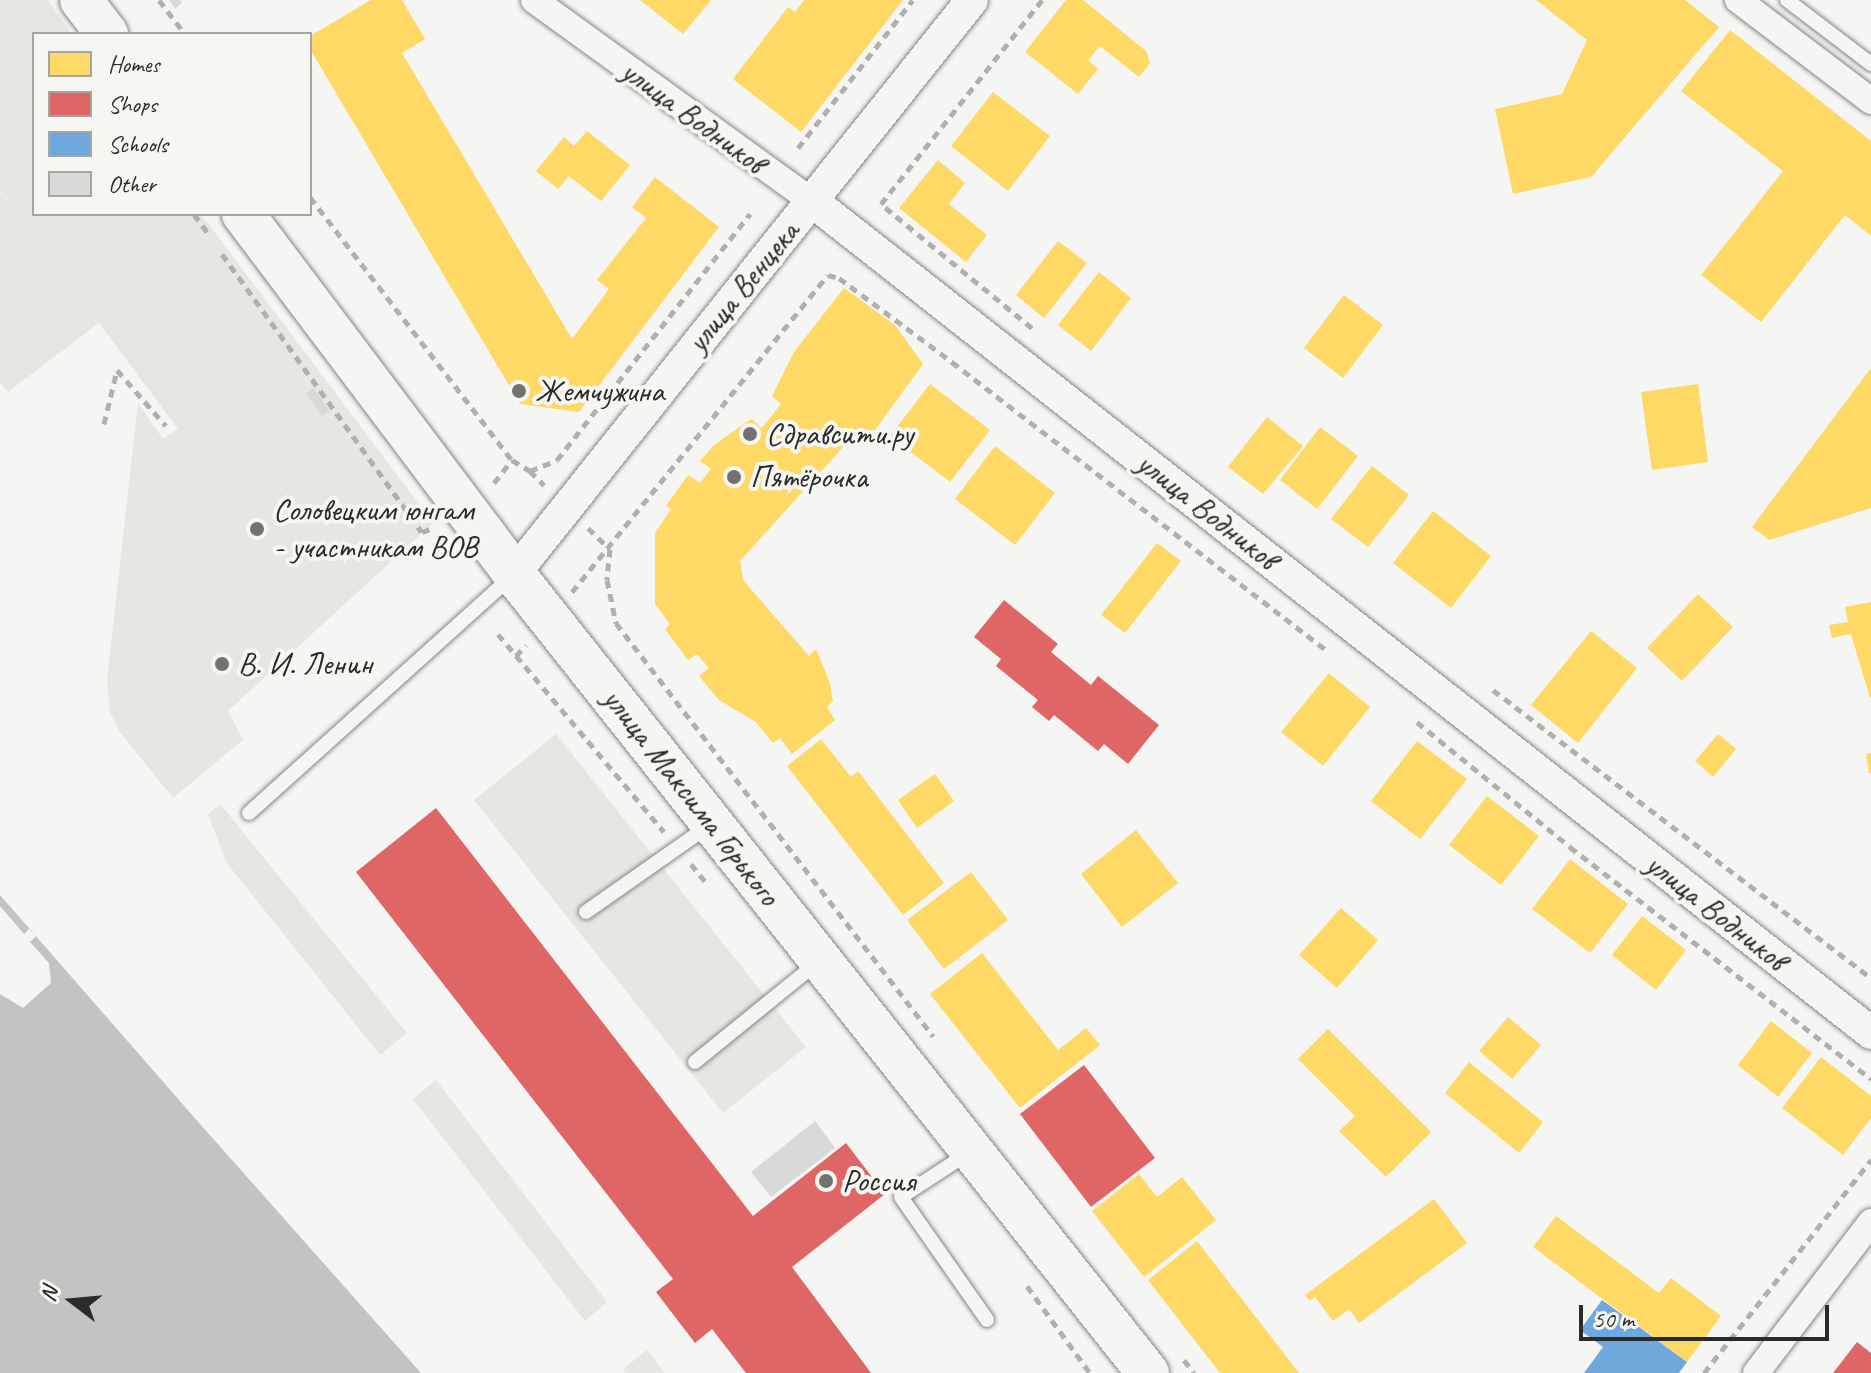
<!DOCTYPE html>
<html>
<head>
<meta charset="utf-8">
<style>
	body { margin:0 }
	#map { position:relative; width:1871px; height:1373px; overflow:hidden; background:#f5f5f3; font-family:Caveat,sans-serif }
	div>[style] { position:absolute }
	[style*='--x'] { left:calc(var(--x)*1px); top:calc(var(--y)*1px); width:calc(var(--w)*1px); rotate:calc(var(--a)*1deg) }
	.green>* { inset:0; background:#e6e6e2 }
	.water>* { inset:0; background:#c3c3c1 }
	.pier>* { inset:0; background:#f5f5f3 }
	.homes>* { inset:0; background:#ffd966 }
	.shops>* { inset:0; background:#e06666 }
	.schools>* { inset:0; background:#6fa8dc }
	.building>* { inset:0; background:#d9d9d8 }
	.path>* { height:5px; margin-top:-2.5px; transform-origin:0; background:repeating-linear-gradient(90deg,#b0b0af 0 8px,transparent 0 14px) }
	.roads { filter:drop-shadow(0 0 2px #868685) drop-shadow(0 0 2px #868685) }
	.service>* { height:14px; margin:-7px; padding:0 7px; transform-origin:7px; border-radius:7px; background:#f5f5f3 }
	.minor>* { height:26px; margin:-13px; padding:0 13px; transform-origin:13px; border-radius:13px; background:#f5f5f3 }
	.tertiary>* { height:32px; margin:-16px; padding:0 16px; transform-origin:16px; border-radius:16px; background:#f5f5f3 }
	.primary>* { height:42px; margin:-21px; padding:0 21px; transform-origin:21px; border-radius:21px; background:#f5f5f3 }
	.dots>* { width:22px; height:22px; translate:-50% -50%; box-sizing:border-box; border:4px solid #f6f6f2; border-radius:50% }
	span { translate:-50% -50%; white-space:nowrap; text-align:center; line-height:1.15; -webkit-text-stroke:8px #f6f6f2; paint-order:stroke }
	.street-label { font-size:32px; color:#2b2b2b }
	.poi-label { font-size:32px; color:#2b2b2b }
	.left { translate:0 -50%; text-align:left }
	.legend { position:absolute; left:32px; top:32px; width:280px; height:184px; box-sizing:border-box; background:#f6f6f2; border:2px solid #a5a5a2; margin:0; padding:10px 14px; list-style:none; font-size:24px; color:#2b2b2b }
	.legend li { display:flex; align-items:center; gap:16px; height:40px }
	.legend b { width:40px; border:2px solid #a5a5a2 }
	.north { position:absolute; left:32px; top:1261px; width:80px; height:80px; -webkit-text-stroke:6px #f6f6f2; paint-order:stroke; rotate:286deg; font-size:22px; font-weight:700; line-height:32px; text-align:center; color:#2b2b2b }
	.north::after { content:''; display:block; margin:auto; width:28px; height:36px; background:#2b2b2b; clip-path:polygon(50% 0,100% 100%,50% 72%,0 100%) }
	.scale { position:absolute; left:1579px; top:1305px; width:250px; height:36px; box-sizing:border-box; border:4px solid #2b2b2b; border-top:0; padding-left:10px; font-size:24px; line-height:28px; white-space:nowrap; color:#2b2b2b; -webkit-text-stroke:6px #f6f6f2; paint-order:stroke }
</style>
</head>
<body>
<div id="map">
	<div class="green">
		<i style="clip-path:polygon(0 0,48px 0,72px 34px,34px 34px,34px 214px,201px 214px,433px 523px,228px 711px,243px 740px,173px 798px,119px 731px,110px 712px,107px 680px,138px 403px,163px 439px,178px 429px,99px 323px,8px 392px,0 382px,0 192px,7px 200px,0 190px)"></i>
		<i style="clip-path:polygon(556px 734px,806px 1047px,723px 1113px,474px 800px)"></i>
		<i style="clip-path:polygon(220px 804px,407px 1033px,380px 1055px,226px 862px,208px 814px)"></i>
		<i style="clip-path:polygon(436px 1080px,607px 1302px,585px 1321px,413px 1099px)"></i>
		<i style="clip-path:polygon(647px 1350px,665px 1373px,627px 1373px,623px 1369px)"></i>
	</div>
	<div class="water">
		<i style="clip-path:polygon(0 895px,200px 1124px,421px 1373px,0 1373px)"></i>
	</div>
	<div class="pier">
		<i style="clip-path:polygon(0 906px,24px 934px,29px 929px,36px 936px,30px 942px,49px 963px,51px 983px,23px 1008px,0 994px)"></i>
	</div>
	<div class="homes">
		<i style="clip-path:polygon(371px 0,402px 0,425px 39px,402px 53px,572px 339px,609px 289px,597px 280px,646px 218px,632px 207px,655px 177px,719px 227px,579px 412px,520px 404px,310px 49px,310px 36px)"></i>
		<i style="clip-path:polygon(640px 0,711px 0,683px 34px)"></i>
		<i style="clip-path:polygon(804px 0,903px 0,801px 132px,733px 79px,788px 7px,795px 12px)"></i>
		<i style="clip-path:polygon(1066px 0,1083px 0,1146px 51px,1150px 63px,1139px 77px,1100px 46px,1088px 60px,1098px 69px,1078px 94px,1025px 52px)"></i>
		<i style="clip-path:polygon(1536px 0,1685px 0,1719px 27px,1591px 177px,1513px 194px,1495px 109px,1562px 94px,1587px 40px)"></i>
		<i style="clip-path:polygon(1730px 30px,1871px 141px,1871px 236px,1845px 215px,1761px 322px,1701px 275px,1783px 171px,1681px 91px)"></i>
		<i style="clip-path:polygon(993px 92px,1050px 136px,1008px 191px,951px 146px)"></i>
		<i style="clip-path:polygon(587px 131px,630px 165px,601px 201px,569px 176px,558px 189px,536px 171px,564px 137px,574px 146px)"></i>
		<i style="clip-path:polygon(938px 160px,965px 183px,949px 204px,987px 235px,966px 262px,899px 208px)"></i>
		<i style="clip-path:polygon(1058px 241px,1087px 263px,1044px 318px,1016px 295px)"></i>
		<i style="clip-path:polygon(1099px 272px,1131px 298px,1091px 351px,1058px 325px)"></i>
		<i style="clip-path:polygon(844px 288px,895px 325px,923px 364px,875px 430px,854px 435px,740px 561px,743px 580px,809px 656px,816px 649px,830px 683px,833px 701px,827px 707px,835px 720px,792px 754px,780px 738px,773px 743px,756px 722px,719px 700px,699px 676px,709px 668px,697px 654px,688px 660px,665px 629px,670px 624px,655px 604px,655px 533px,671px 509px,666px 506px,688px 475px,700px 483px,711px 469px,700px 461px,714px 445px,751px 419px,762px 428px,781px 404px,772px 396px,794px 352px)"></i>
		<i style="clip-path:polygon(1344px 295px,1383px 325px,1343px 378px,1304px 348px)"></i>
		<i style="clip-path:polygon(1871px 368px,1871px 508px,1769px 540px,1752px 527px)"></i>
		<i style="clip-path:polygon(930px 384px,990px 430px,950px 482px,890px 436px)"></i>
		<i style="clip-path:polygon(1698px 384px,1708px 462px,1652px 470px,1641px 392px)"></i>
		<i style="clip-path:polygon(1267px 417px,1303px 446px,1263px 494px,1228px 467px)"></i>
		<i style="clip-path:polygon(1320px 427px,1358px 456px,1317px 509px,1280px 480px)"></i>
		<i style="clip-path:polygon(995px 446px,1055px 493px,1015px 545px,955px 499px)"></i>
		<i style="clip-path:polygon(1372px 466px,1409px 495px,1368px 547px,1331px 519px)"></i>
		<i style="clip-path:polygon(1433px 511px,1491px 556px,1451px 608px,1393px 563px)"></i>
		<i style="clip-path:polygon(1157px 543px,1181px 561px,1125px 633px,1101px 615px)"></i>
		<i style="clip-path:polygon(1698px 594px,1733px 627px,1682px 681px,1647px 648px)"></i>
		<i style="clip-path:polygon(1871px 602px,1871px 698px,1870px 698px,1851px 634px,1832px 638px,1829px 625px,1848px 622px,1845px 607px)"></i>
		<i style="clip-path:polygon(1591px 631px,1637px 668px,1578px 743px,1531px 705px)"></i>
		<i style="clip-path:polygon(1329px 673px,1370px 707px,1323px 766px,1281px 732px)"></i>
		<i style="clip-path:polygon(1718px 734px,1736px 749px,1713px 777px,1695px 761px)"></i>
		<i style="clip-path:polygon(821px 739px,851px 777px,858px 771px,944px 883px,903px 915px,787px 766px)"></i>
		<i style="clip-path:polygon(1417px 741px,1467px 779px,1420px 839px,1371px 801px)"></i>
		<i style="clip-path:polygon(1871px 753px,1871px 773px,1869px 773px,1866px 754px)"></i>
		<i style="clip-path:polygon(935px 774px,954px 801px,917px 828px,898px 800px)"></i>
		<i style="clip-path:polygon(1487px 796px,1539px 836px,1501px 885px,1449px 845px)"></i>
		<i style="clip-path:polygon(1136px 830px,1178px 883px,1122px 927px,1081px 874px)"></i>
		<i style="clip-path:polygon(1570px 859px,1628px 904px,1590px 953px,1532px 909px)"></i>
		<i style="clip-path:polygon(971px 872px,1008px 920px,944px 969px,907px 920px)"></i>
		<i style="clip-path:polygon(1341px 908px,1378px 940px,1337px 988px,1299px 955px)"></i>
		<i style="clip-path:polygon(1642px 916px,1686px 950px,1656px 990px,1612px 955px)"></i>
		<i style="clip-path:polygon(982px 953px,1058px 1050px,1086px 1028px,1100px 1045px,1020px 1108px,930px 994px)"></i>
		<i style="clip-path:polygon(1508px 1017px,1541px 1045px,1512px 1079px,1479px 1051px)"></i>
		<i style="clip-path:polygon(1771px 1021px,1812px 1053px,1778px 1097px,1738px 1065px)"></i>
		<i style="clip-path:polygon(1328px 1029px,1431px 1132px,1386px 1177px,1339px 1131px,1355px 1116px,1298px 1059px)"></i>
		<i style="clip-path:polygon(1821px 1057px,1871px 1096px,1871px 1118px,1843px 1155px,1782px 1108px)"></i>
		<i style="clip-path:polygon(1469px 1062px,1543px 1122px,1519px 1153px,1445px 1093px)"></i>
		<i style="clip-path:polygon(1139px 1174px,1157px 1197px,1182px 1177px,1216px 1220px,1144px 1277px,1092px 1211px)"></i>
		<i style="clip-path:polygon(1434px 1199px,1467px 1243px,1359px 1323px,1349px 1309px,1333px 1321px,1315px 1297px,1310px 1301px,1305px 1295px)"></i>
		<i style="clip-path:polygon(1556px 1216px,1659px 1293px,1671px 1278px,1721px 1316px,1687px 1362px,1533px 1247px)"></i>
		<i style="clip-path:polygon(1197px 1241px,1299px 1373px,1220px 1373px,1148px 1280px)"></i>
	</div>
	<div class="shops">
		<i style="clip-path:polygon(1004px 600px,1058px 644px,1051px 652px,1091px 685px,1098px 676px,1159px 725px,1128px 764px,1104px 744px,1098px 751px,1054px 715px,1049px 721px,1032px 707px,1038px 700px,996px 666px,1001px 659px,974px 637px)"></i>
		<i style="clip-path:polygon(436px 808px,753px 1216px,846px 1143px,885px 1194px,792px 1267px,871px 1373px,746px 1373px,712px 1329px,695px 1343px,656px 1292px,673px 1279px,356px 872px)"></i>
		<i style="clip-path:polygon(1084px 1065px,1155px 1158px,1091px 1207px,1020px 1114px)"></i>
		<i style="clip-path:polygon(1857px 1342px,1871px 1353px,1871px 1373px,1833px 1373px)"></i>
	</div>
	<div class="schools">
		<i style="clip-path:polygon(1602px 1300px,1687px 1362px,1679px 1373px,1584px 1373px,1603px 1347px,1580px 1330px)"></i>
	</div>
	<div class="building">
		<i style="clip-path:polygon(169px 0,180px 0,182px 3px,175px 9px)"></i>
		<i style="clip-path:polygon(313px 388px,330px 411px,322px 416px,306px 394px)"></i>
		<i style="clip-path:polygon(815px 1121px,835px 1148px,771px 1197px,751px 1172px)"></i>
	</div>
	<div class="path">
		<i style="--x:159;--y:0;--w:43;--a:52.6"></i>
		<i style="--x:798;--y:148;--w:187;--a:-52.2"></i>
		<i style="--x:310;--y:197;--w:332;--a:52.5"></i>
		<i style="--x:512;--y:460;--w:21;--a:31"></i>
		<i style="--x:530;--y:471;--w:29;--a:-22"></i>
		<i style="--x:557;--y:460;--w:313;--a:-51.9"></i>
		<i style="--x:194;--y:214;--w:27;--a:54"></i>
		<i style="--x:222;--y:254;--w:342;--a:54.3"></i>
		<i style="--x:422;--y:532;--w:12;--a:-20"></i>
		<i style="--x:1032;--y:328;--w:195;--a:-140.6"></i>
		<i style="--x:881;--y:204;--w:260;--a:-51.7"></i>
		<i style="--x:104;--y:424;--w:56;--a:-76.5"></i>
		<i style="--x:117;--y:370;--w:74;--a:48.8"></i>
		<i style="--x:530;--y:471;--w:20;--a:45"></i>
		<i style="--x:494;--y:483;--w:29;--a:-52"></i>
		<i style="--x:588;--y:528;--w:30;--a:44"></i>
		<i style="--x:610;--y:549;--w:31;--a:96"></i>
		<i style="--x:607;--y:580;--w:44;--a:78.2"></i>
		<i style="--x:616;--y:623;--w:521;--a:52.49"></i>
		<i style="--x:572;--y:592;--w:407;--a:-51.1"></i>
		<i style="--x:828;--y:275;--w:11;--a:15"></i>
		<i style="--x:839;--y:278;--w:141;--a:36.6"></i>
		<i style="--x:952;--y:362;--w:473;--a:37.6"></i>
		<i style="--x:498;--y:634;--w:258;--a:50"></i>
		<i style="--x:516;--y:656;--w:15;--a:-48"></i>
		<i style="--x:1493;--y:690;--w:475;--a:37.3"></i>
		<i style="--x:1417;--y:722;--w:198;--a:39.2"></i>
		<i style="--x:1570;--y:847;--w:380;--a:37.6"></i>
		<i style="--x:691;--y:864;--w:22;--a:51"></i>
		<i style="--x:1027;--y:1286;--w:107;--a:54.1"></i>
		<i style="--x:1184;--y:1360;--w:16;--a:52"></i>
		<i style="--x:1704;--y:1373;--w:271;--a:-51.9"></i>
	</div>
	<div class="roads">
		<div class="service">
			<i style="--x:1787;--y:0;--w:106;--a:37.3"></i>
			<i style="--x:249;--y:813;--w:353;--a:-42"></i>
			<i style="--x:586;--y:912;--w:151;--a:-35.1"></i>
			<i style="--x:695;--y:1062;--w:159;--a:-39.1"></i>
			<i style="--x:970;--y:1152;--w:82;--a:146.9"></i>
			<i style="--x:901;--y:1197;--w:150;--a:55"></i>
		</div>
		<div class="minor">
			<i style="--x:534;--y:0;--w:343;--a:35.9"></i>
			<i style="--x:1738;--y:0;--w:167;--a:37.2"></i>
			<i style="--x:1756;--y:1373;--w:190;--a:-52.7"></i>
		</div>
		<div class="tertiary">
			<i style="--x:812;--y:201;--w:1347;--a:38.15"></i>
			<i style="--x:514;--y:574;--w:734;--a:-51.41"></i>
		</div>
		<div class="primary">
			<i style="--x:81;--y:0;--w:43;--a:52.6"></i>
			<i style="--x:243;--y:214;--w:451;--a:53"></i>
			<i style="--x:514;--y:574;--w:1020;--a:51.57"></i>
		</div>
	</div>
	<div class="dots">
		<i style="left:519px;top:391px;background:#727271"></i>
		<i style="left:750px;top:434px;background:#727271"></i>
		<i style="left:734px;top:477px;background:#727271"></i>
		<i style="left:257px;top:529px;background:#727271"></i>
		<i style="left:222px;top:664px;background:#727271"></i>
		<i style="left:826px;top:1181px;background:#727271"></i>
	</div>
	<div class="street-label">
		<span style="left:693px;top:117px;rotate:36deg">улица Водников</span>
		<span style="left:743px;top:287px;rotate:-51deg">улица Венцека</span>
		<span style="left:1207px;top:511px;rotate:38deg">улица Водников</span>
		<span style="left:691px;top:797px;rotate:52deg">улица Максима Горького</span>
		<span style="left:1716px;top:912px;rotate:38deg">улица Водников</span>
	</div>
	<div class="poi-label">
		<span class="left" style="left:535px;top:391px">Жемчужина</span>
		<span class="left" style="left:766px;top:434px">Сдравсити.ру</span>
		<span class="left" style="left:750px;top:477px">Пятёрочка</span>
		<span class="left" style="left:273px;top:529px">Соловецким юнгам<br>- участникам ВОВ</span>
		<span class="left" style="left:238px;top:664px">В. И. Ленин</span>
		<span class="left" style="left:842px;top:1181px">Россия</span>
	</div>
	<ul class="legend">
	<li><b style="height:22px;background:#ffd966"></b>Homes</li>
	<li><b style="height:22px;background:#e06666"></b>Shops</li>
	<li><b style="height:22px;background:#6fa8dc"></b>Schools</li>
	<li><b style="height:22px;background:#d9d9d8"></b>Other</li>
	</ul>
	<div class="north">N</div>
	<div class="scale">50 m</div>
</div>
</body>
</html>
